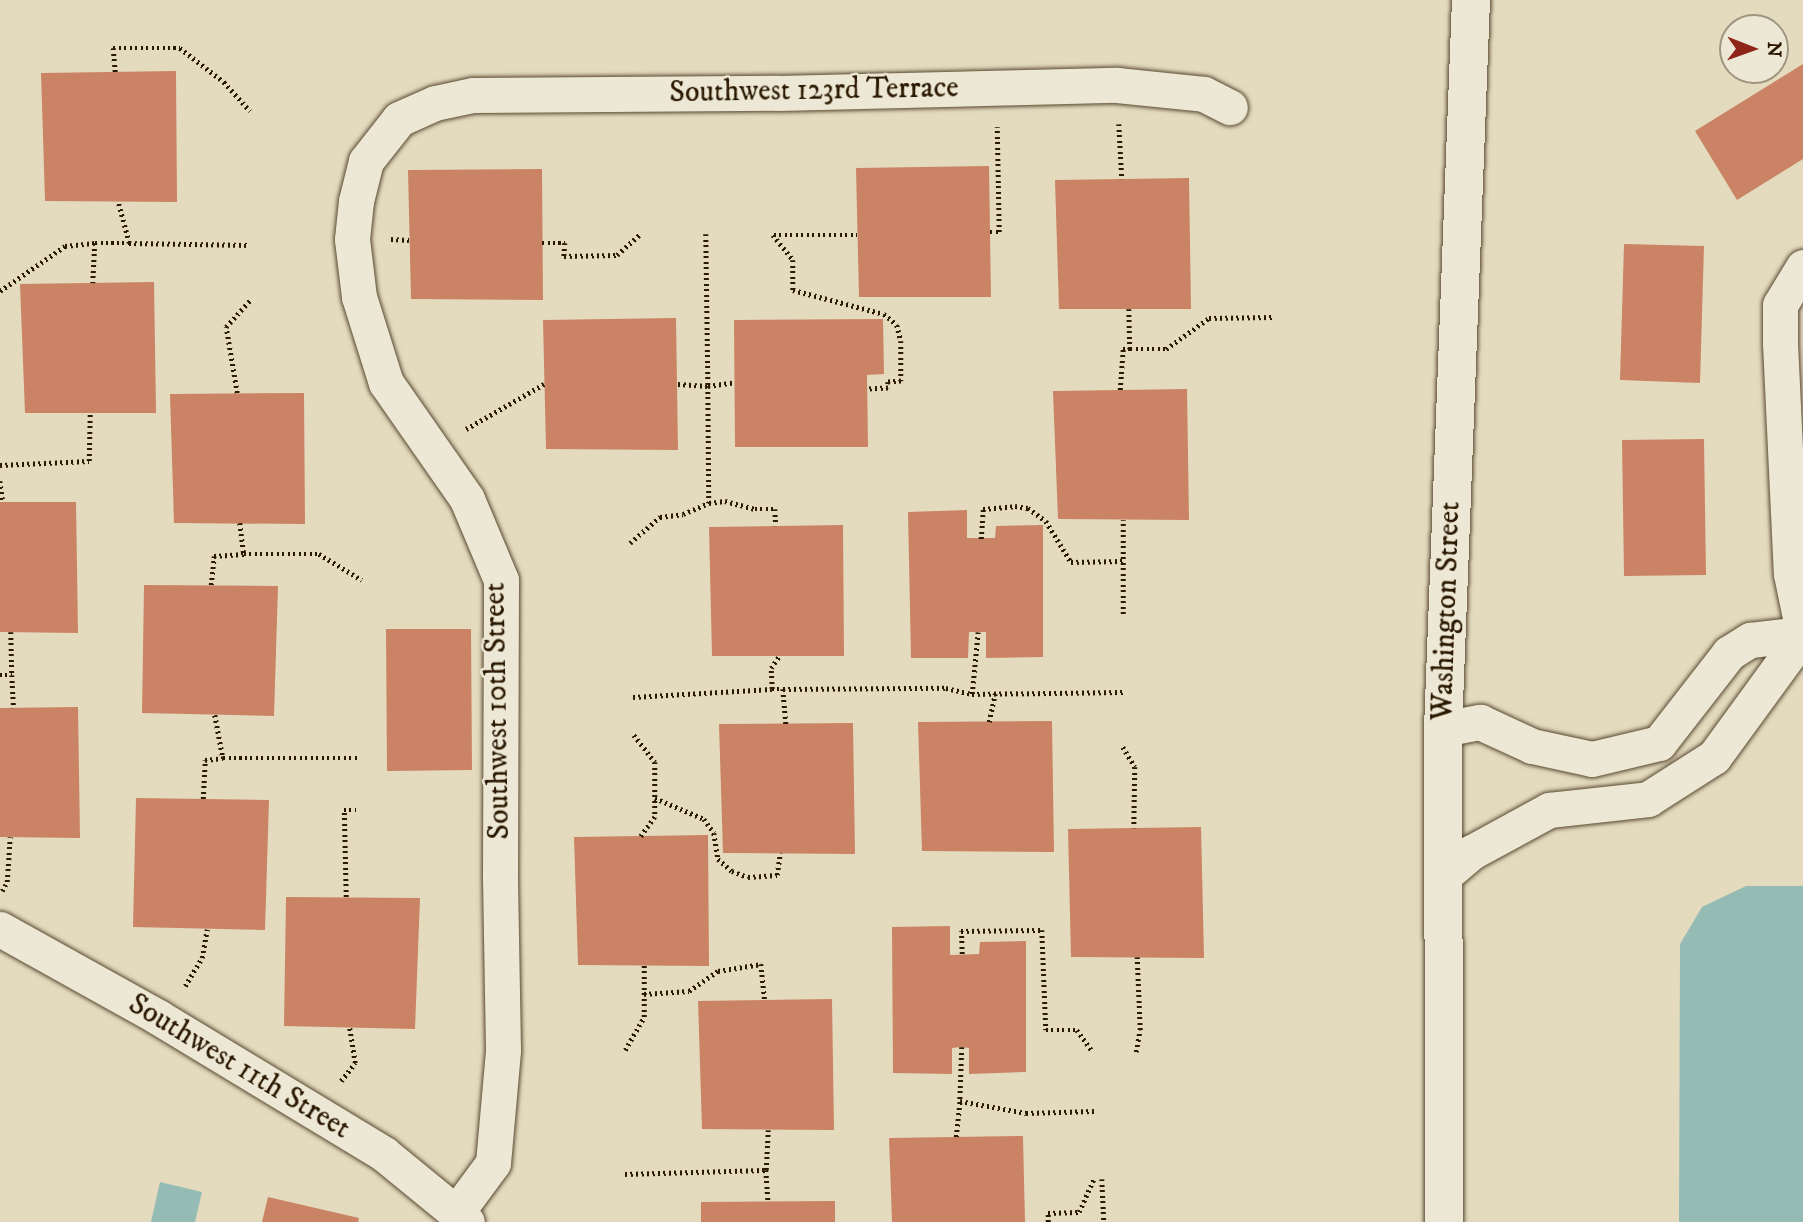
<!DOCTYPE html>
<html>
<head>
<meta charset="utf-8">
<style>
	body { margin:0 }
	#map { position:relative; width:1803px; height:1222px; overflow:hidden; background:#e4dbbf; font-family:"IM FELL DW Pica",serif }
	div>[style] { position:absolute }
	[style*='--x'] { left:calc(var(--x)*1px); top:calc(var(--y)*1px); width:calc(var(--w)*1px); rotate:calc(var(--a)*1deg) }
	.water>* { inset:0; background:#95bbb5 }
	.building>* { inset:0; background:#ca8364 }
	.path>* { height:4.5px; margin-top:-2.25px; transform-origin:0; background:repeating-linear-gradient(90deg,#2b1801 0 2px,transparent 0 5.5px) }
	.roads { filter:drop-shadow(0 0 2px #594930) drop-shadow(0 0 2px #594930) }
	.street>* { height:35px; margin:-17.5px; padding:0 17.5px; transform-origin:17.5px; border-radius:17.5px; background:#ede8d5 }
	.secondary>* { height:38px; margin:-19px; padding:0 19px; transform-origin:19px; border-radius:19px; background:#ede8d5 }
	span { translate:-50% -50%; white-space:nowrap; text-align:center; line-height:1.15; -webkit-text-stroke:5px #ede8d5; paint-order:stroke }
	.street-label { font-size:30px; color:#2b1801 }
	.north { position:absolute; left:1719px; top:14px; width:70px; height:70px; box-sizing:border-box; background:#ede8d5; border:2px solid #9f9580; border-radius:50%; rotate:91deg; font-size:19px; font-weight:700; line-height:28px; text-align:center; color:#2b1801 }
	.north::after { content:''; display:block; margin:auto; width:24px; height:32px; background:#8f2418; clip-path:polygon(50% 0,100% 100%,50% 72%,0 100%) }
</style>
</head>
<body>
<div id="map">
	<div class="water">
		<i style="clip-path:polygon(1746px 886px,1803px 886px,1803px 1222px,1679px 1222px,1680px 944px,1702px 907px)"></i>
		<i style="clip-path:polygon(160px 1182px,202px 1192px,195px 1222px,151px 1222px)"></i>
	</div>
	<div class="building">
		<i style="clip-path:polygon(1803px 64px,1803px 159px,1737px 200px,1695px 131px)"></i>
		<i style="clip-path:polygon(176px 71px,177px 202px,45px 201px,41px 73px)"></i>
		<i style="clip-path:polygon(989px 166px,991px 297px,859px 297px,856px 168px)"></i>
		<i style="clip-path:polygon(542px 169px,543px 300px,411px 299px,408px 170px)"></i>
		<i style="clip-path:polygon(1189px 178px,1191px 309px,1059px 309px,1055px 180px)"></i>
		<i style="clip-path:polygon(1624px 244px,1704px 246px,1700px 383px,1620px 380px)"></i>
		<i style="clip-path:polygon(154px 282px,156px 413px,25px 413px,20px 284px)"></i>
		<i style="clip-path:polygon(676px 318px,678px 450px,546px 449px,543px 320px)"></i>
		<i style="clip-path:polygon(883px 319px,884px 374px,867px 375px,868px 447px,735px 447px,734px 320px)"></i>
		<i style="clip-path:polygon(1187px 389px,1189px 520px,1058px 519px,1053px 391px)"></i>
		<i style="clip-path:polygon(304px 393px,305px 524px,174px 523px,170px 394px)"></i>
		<i style="clip-path:polygon(1704px 439px,1706px 575px,1624px 576px,1622px 440px)"></i>
		<i style="clip-path:polygon(0 502px,76px 502px,78px 633px,0 632px)"></i>
		<i style="clip-path:polygon(967px 510px,967px 538px,995px 538px,996px 526px,1043px 525px,1043px 657px,986px 658px,986px 632px,969px 632px,968px 658px,911px 658px,908px 512px)"></i>
		<i style="clip-path:polygon(843px 525px,844px 656px,712px 656px,709px 527px)"></i>
		<i style="clip-path:polygon(144px 585px,278px 586px,274px 716px,142px 713px)"></i>
		<i style="clip-path:polygon(386px 629px,471px 629px,472px 770px,387px 771px)"></i>
		<i style="clip-path:polygon(78px 707px,80px 838px,0 837px,0 708px)"></i>
		<i style="clip-path:polygon(1052px 721px,1054px 852px,922px 851px,918px 722px)"></i>
		<i style="clip-path:polygon(853px 723px,855px 854px,723px 853px,719px 724px)"></i>
		<i style="clip-path:polygon(136px 798px,269px 800px,265px 930px,133px 927px)"></i>
		<i style="clip-path:polygon(1201px 827px,1204px 958px,1071px 957px,1068px 829px)"></i>
		<i style="clip-path:polygon(708px 835px,709px 966px,578px 965px,574px 837px)"></i>
		<i style="clip-path:polygon(286px 897px,420px 898px,415px 1029px,284px 1026px)"></i>
		<i style="clip-path:polygon(950px 926px,950px 955px,979px 954px,980px 942px,1026px 941px,1026px 1072px,969px 1074px,969px 1048px,962px 1047px,952px 1048px,952px 1074px,893px 1073px,892px 927px)"></i>
		<i style="clip-path:polygon(832px 999px,834px 1130px,702px 1129px,698px 1001px)"></i>
		<i style="clip-path:polygon(1023px 1136px,1025px 1222px,892px 1222px,889px 1138px)"></i>
		<i style="clip-path:polygon(268px 1197px,359px 1218px,358px 1222px,262px 1222px)"></i>
		<i style="clip-path:polygon(835px 1201px,835px 1222px,701px 1222px,701px 1202px)"></i>
	</div>
	<div class="path">
		<i style="--x:115;--y:72;--w:24;--a:-95"></i>
		<i style="--x:113;--y:48;--w:67;--a:0"></i>
		<i style="--x:180;--y:48;--w:56;--a:37.7"></i>
		<i style="--x:224;--y:82;--w:39;--a:48"></i>
		<i style="--x:1119;--y:124;--w:55;--a:86.9"></i>
		<i style="--x:990;--y:232;--w:9;--a:0"></i>
		<i style="--x:999;--y:232;--w:105;--a:-91.1"></i>
		<i style="--x:706;--y:234;--w:152;--a:89.2"></i>
		<i style="--x:708;--y:386;--w:27;--a:-8"></i>
		<i style="--x:773;--y:235;--w:32;--a:51"></i>
		<i style="--x:793;--y:260;--w:30;--a:90"></i>
		<i style="--x:793;--y:290;--w:94;--a:14.8"></i>
		<i style="--x:884;--y:314;--w:17;--a:40"></i>
		<i style="--x:897;--y:325;--w:16;--a:76"></i>
		<i style="--x:901;--y:341;--w:40;--a:90"></i>
		<i style="--x:901;--y:381;--w:13;--a:176"></i>
		<i style="--x:888;--y:382;--w:6;--a:90"></i>
		<i style="--x:888;--y:388;--w:20;--a:177"></i>
		<i style="--x:774;--y:235;--w:83;--a:0"></i>
		<i style="--x:391;--y:239;--w:18;--a:3"></i>
		<i style="--x:95;--y:243;--w:34;--a:0"></i>
		<i style="--x:129;--y:243;--w:42;--a:-105"></i>
		<i style="--x:129;--y:243;--w:121;--a:0.9"></i>
		<i style="--x:542;--y:243;--w:23;--a:0"></i>
		<i style="--x:565;--y:243;--w:13;--a:94"></i>
		<i style="--x:564;--y:256;--w:53;--a:-1.1"></i>
		<i style="--x:617;--y:255;--w:31;--a:-42"></i>
		<i style="--x:0;--y:291;--w:79;--a:-34.7"></i>
		<i style="--x:65;--y:246;--w:30;--a:-6"></i>
		<i style="--x:95;--y:243;--w:40;--a:92.9"></i>
		<i style="--x:1129;--y:309;--w:40;--a:88.6"></i>
		<i style="--x:1130;--y:349;--w:36;--a:0"></i>
		<i style="--x:1166;--y:349;--w:53;--a:-35.8"></i>
		<i style="--x:1209;--y:318;--w:66;--a:-0.9"></i>
		<i style="--x:678;--y:384;--w:30;--a:4"></i>
		<i style="--x:708;--y:386;--w:117;--a:89.5"></i>
		<i style="--x:1120;--y:390;--w:41;--a:-85.8"></i>
		<i style="--x:1123;--y:349;--w:7;--a:0"></i>
		<i style="--x:237;--y:393;--w:67;--a:-99.5"></i>
		<i style="--x:226;--y:327;--w:38;--a:-48"></i>
		<i style="--x:466;--y:429;--w:90;--a:-30"></i>
		<i style="--x:0;--y:465;--w:89;--a:-2.6"></i>
		<i style="--x:89;--y:461;--w:48;--a:-88.8"></i>
		<i style="--x:0;--y:481;--w:21;--a:82"></i>
		<i style="--x:240;--y:523;--w:31;--a:83"></i>
		<i style="--x:244;--y:554;--w:75;--a:0"></i>
		<i style="--x:319;--y:554;--w:50;--a:31.2"></i>
		<i style="--x:981;--y:539;--w:30;--a:-86"></i>
		<i style="--x:983;--y:509;--w:32;--a:-5"></i>
		<i style="--x:1015;--y:506;--w:13;--a:9"></i>
		<i style="--x:1028;--y:508;--w:22;--a:36"></i>
		<i style="--x:1046;--y:521;--w:48;--a:58.6"></i>
		<i style="--x:1071;--y:562;--w:52;--a:-1.1"></i>
		<i style="--x:630;--y:543;--w:40;--a:-41"></i>
		<i style="--x:660;--y:517;--w:23;--a:-7"></i>
		<i style="--x:683;--y:514;--w:28;--a:-23"></i>
		<i style="--x:709;--y:503;--w:16;--a:-7"></i>
		<i style="--x:725;--y:501;--w:31;--a:15"></i>
		<i style="--x:755;--y:509;--w:20;--a:0"></i>
		<i style="--x:775;--y:509;--w:17;--a:87"></i>
		<i style="--x:211;--y:585;--w:29;--a:-84"></i>
		<i style="--x:214;--y:556;--w:30;--a:-4"></i>
		<i style="--x:1123;--y:614;--w:94;--a:-90"></i>
		<i style="--x:11;--y:632;--w:43;--a:88.7"></i>
		<i style="--x:0;--y:675;--w:12;--a:0"></i>
		<i style="--x:12;--y:675;--w:33;--a:87"></i>
		<i style="--x:772;--y:689;--w:11;--a:0"></i>
		<i style="--x:783;--y:689;--w:35;--a:85"></i>
		<i style="--x:783;--y:689;--w:163;--a:-0.4"></i>
		<i style="--x:946;--y:688;--w:27;--a:13"></i>
		<i style="--x:972;--y:694;--w:62;--a:-84.5"></i>
		<i style="--x:972;--y:694;--w:151;--a:-0.8"></i>
		<i style="--x:633;--y:697;--w:139;--a:-3.3"></i>
		<i style="--x:772;--y:689;--w:21;--a:-93"></i>
		<i style="--x:771;--y:668;--w:14;--a:-56"></i>
		<i style="--x:215;--y:715;--w:44;--a:79.5"></i>
		<i style="--x:223;--y:758;--w:134;--a:0"></i>
		<i style="--x:989;--y:722;--w:29;--a:-78"></i>
		<i style="--x:634;--y:735;--w:34;--a:52"></i>
		<i style="--x:655;--y:762;--w:55;--a:90"></i>
		<i style="--x:655;--y:817;--w:24;--a:126"></i>
		<i style="--x:1123;--y:747;--w:23;--a:59"></i>
		<i style="--x:1135;--y:767;--w:61;--a:90.9"></i>
		<i style="--x:655;--y:798;--w:53;--a:23.2"></i>
		<i style="--x:704;--y:819;--w:17;--a:54"></i>
		<i style="--x:714;--y:833;--w:26;--a:81"></i>
		<i style="--x:718;--y:859;--w:18;--a:41"></i>
		<i style="--x:732;--y:871;--w:17;--a:21"></i>
		<i style="--x:748;--y:877;--w:29;--a:-4"></i>
		<i style="--x:777;--y:875;--w:22;--a:-82"></i>
		<i style="--x:203;--y:799;--w:39;--a:-87"></i>
		<i style="--x:205;--y:760;--w:18;--a:-6"></i>
		<i style="--x:2;--y:891;--w:10;--a:-61"></i>
		<i style="--x:7;--y:882;--w:45;--a:-86.2"></i>
		<i style="--x:346;--y:897;--w:87;--a:-91.3"></i>
		<i style="--x:344;--y:810;--w:12;--a:0"></i>
		<i style="--x:962;--y:954;--w:23;--a:-92"></i>
		<i style="--x:961;--y:931;--w:81;--a:-0.7"></i>
		<i style="--x:1042;--y:930;--w:100;--a:87.7"></i>
		<i style="--x:1046;--y:1030;--w:31;--a:0"></i>
		<i style="--x:1077;--y:1030;--w:27;--a:54"></i>
		<i style="--x:185;--y:986;--w:33;--a:-59"></i>
		<i style="--x:202;--y:958;--w:29;--a:-80"></i>
		<i style="--x:644;--y:994;--w:45;--a:-3.8"></i>
		<i style="--x:689;--y:991;--w:35;--a:-35"></i>
		<i style="--x:718;--y:971;--w:44;--a:-9.2"></i>
		<i style="--x:761;--y:964;--w:36;--a:84"></i>
		<i style="--x:962;--y:1047;--w:54;--a:92.1"></i>
		<i style="--x:960;--y:1101;--w:67;--a:10.3"></i>
		<i style="--x:1026;--y:1113;--w:68;--a:-1.7"></i>
		<i style="--x:625;--y:1050;--w:38;--a:-60"></i>
		<i style="--x:644;--y:1017;--w:52;--a:-90"></i>
		<i style="--x:1136;--y:1052;--w:22;--a:-80"></i>
		<i style="--x:1140;--y:1030;--w:73;--a:-92.4"></i>
		<i style="--x:341;--y:1081;--w:23;--a:-52"></i>
		<i style="--x:355;--y:1063;--w:36;--a:-99"></i>
		<i style="--x:956;--y:1137;--w:36;--a:-84"></i>
		<i style="--x:766;--y:1170;--w:40;--a:-87.1"></i>
		<i style="--x:625;--y:1174;--w:141;--a:-1.6"></i>
		<i style="--x:766;--y:1170;--w:31;--a:86"></i>
		<i style="--x:1102;--y:1179;--w:43;--a:87.3"></i>
		<i style="--x:1048;--y:1222;--w:9;--a:-90"></i>
		<i style="--x:1048;--y:1213;--w:31;--a:-2"></i>
		<i style="--x:1079;--y:1212;--w:36;--a:-66"></i>
	</div>
	<div class="roads">
		<div class="street">
			<i style="--x:1803;--y:267;--w:44;--a:121.2"></i>
			<i style="--x:1780;--y:305;--w:38;--a:90"></i>
			<i style="--x:1780;--y:343;--w:231;--a:87.3"></i>
			<i style="--x:1791;--y:574;--w:59;--a:78.3"></i>
			<i style="--x:1443;--y:729;--w:38;--a:-11"></i>
			<i style="--x:1480;--y:722;--w:57;--a:24.8"></i>
			<i style="--x:1532;--y:746;--w:61;--a:12.2"></i>
			<i style="--x:1592;--y:759;--w:69;--a:-13.4"></i>
			<i style="--x:1659;--y:743;--w:114;--a:-52.1"></i>
			<i style="--x:1729;--y:653;--w:25;--a:-32"></i>
			<i style="--x:1750;--y:640;--w:53;--a:-6.5"></i>
			<i style="--x:1442;--y:877;--w:39;--a:-40"></i>
			<i style="--x:1472;--y:852;--w:88;--a:-28.6"></i>
			<i style="--x:1549;--y:810;--w:100;--a:-6.3"></i>
			<i style="--x:1648;--y:799;--w:78;--a:-32.5"></i>
			<i style="--x:1714;--y:757;--w:151;--a:-53.9"></i>
			<i style="--x:0;--y:929;--w:181;--a:29.1"></i>
			<i style="--x:158;--y:1017;--w:264;--a:31.2"></i>
			<i style="--x:384;--y:1154;--w:107;--a:39.3"></i>
			<i style="--x:456;--y:1213;--w:62;--a:-53.5"></i>
			<i style="--x:493;--y:1163;--w:113;--a:-84.9"></i>
			<i style="--x:503;--y:1050;--w:176;--a:-91"></i>
			<i style="--x:500;--y:874;--w:294;--a:-89.8"></i>
			<i style="--x:501;--y:580;--w:88;--a:-112.8"></i>
			<i style="--x:467;--y:499;--w:141;--a:-124.9"></i>
			<i style="--x:386;--y:383;--w:90;--a:-107.4"></i>
			<i style="--x:359;--y:297;--w:58;--a:-96.9"></i>
			<i style="--x:352;--y:239;--w:38;--a:-84"></i>
			<i style="--x:356;--y:201;--w:41;--a:-76"></i>
			<i style="--x:366;--y:161;--w:53;--a:-51.8"></i>
			<i style="--x:399;--y:119;--w:39;--a:-24"></i>
			<i style="--x:435;--y:103;--w:39;--a:-12"></i>
			<i style="--x:473;--y:95;--w:305;--a:-0.4"></i>
			<i style="--x:778;--y:93;--w:339;--a:-1.4"></i>
			<i style="--x:1117;--y:85;--w:87;--a:5.9"></i>
			<i style="--x:1204;--y:94;--w:29;--a:27"></i>
		</div>
		<div class="secondary">
			<i style="--x:1444;--y:1222;--w:493;--a:-90.1"></i>
			<i style="--x:1443;--y:729;--w:730;--a:-87.8"></i>
		</div>
	</div>
	<div class="street-label">
		<span style="left:814px;top:91px;rotate:-1deg">Southwest 123rd Terrace</span>
		<span style="left:1447px;top:611px;rotate:-88deg">Washington Street</span>
		<span style="left:498px;top:711px;rotate:-91deg">Southwest 10th Street</span>
		<span style="left:239px;top:1067px;rotate:31deg">Southwest 11th Street</span>
	</div>
	<div class="north">N</div>
</div>
</body>
</html>
